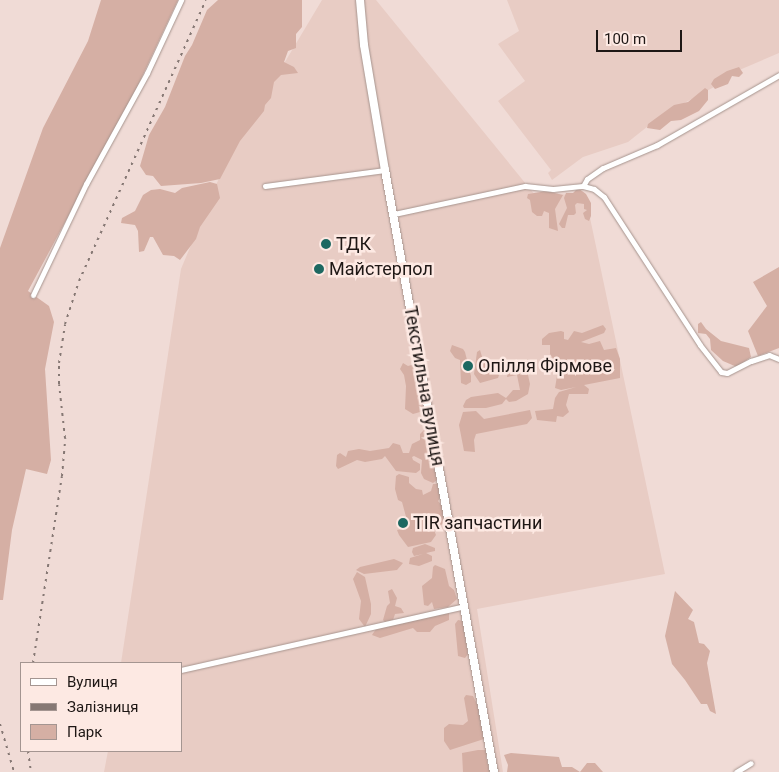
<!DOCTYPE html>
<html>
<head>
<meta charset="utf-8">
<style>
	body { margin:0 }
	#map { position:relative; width:779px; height:772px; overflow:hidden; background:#f0dbd6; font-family:Roboto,sans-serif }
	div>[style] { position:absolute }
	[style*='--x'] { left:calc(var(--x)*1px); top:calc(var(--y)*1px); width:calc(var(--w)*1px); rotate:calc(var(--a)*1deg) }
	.built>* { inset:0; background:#e8ccc4 }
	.green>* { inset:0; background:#d5afa4 }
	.roads { filter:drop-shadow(0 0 1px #a6948e) drop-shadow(0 0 1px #a6948e) }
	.street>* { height:5px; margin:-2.5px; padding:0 2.5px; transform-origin:2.5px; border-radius:2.5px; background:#fff }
	.secondary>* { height:8px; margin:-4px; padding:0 4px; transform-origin:4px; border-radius:4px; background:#fff }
	.rail>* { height:2px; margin-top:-1px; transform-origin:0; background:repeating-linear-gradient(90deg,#867874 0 2.5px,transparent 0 7.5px) }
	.dots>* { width:14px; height:14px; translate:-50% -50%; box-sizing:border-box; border:2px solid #fde9e3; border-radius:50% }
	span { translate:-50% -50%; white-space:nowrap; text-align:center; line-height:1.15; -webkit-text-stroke:5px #fde9e3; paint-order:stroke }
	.poi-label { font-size:18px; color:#1e1715 }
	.left { translate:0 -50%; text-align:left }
	.street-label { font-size:18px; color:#1e1715 }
	.legend { position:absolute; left:20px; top:662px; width:162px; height:90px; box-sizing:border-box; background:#fde9e3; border:1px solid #a49591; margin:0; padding:6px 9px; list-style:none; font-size:15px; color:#1e1715 }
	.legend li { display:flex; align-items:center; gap:10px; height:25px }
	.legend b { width:25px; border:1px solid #a49591 }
	.scale { position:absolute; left:596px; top:30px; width:86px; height:22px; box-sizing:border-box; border:2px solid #1e1715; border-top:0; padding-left:6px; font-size:15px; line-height:18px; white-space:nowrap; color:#1e1715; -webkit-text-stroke:4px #fde9e3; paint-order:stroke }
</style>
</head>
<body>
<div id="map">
	<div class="built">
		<i style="clip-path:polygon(322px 0,376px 0,535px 195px,585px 194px,665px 574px,477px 609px,503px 772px,104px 772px,108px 751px,181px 751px,181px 663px,121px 663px,181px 269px,227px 159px)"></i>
		<i style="clip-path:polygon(507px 0,779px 0,779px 53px,730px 74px,727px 80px,662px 115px,628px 142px,583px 157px,552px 180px,548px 173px,551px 170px,498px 101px,525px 81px,498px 44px,519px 31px)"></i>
	</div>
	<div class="green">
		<i style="clip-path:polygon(101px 0,178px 0,134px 94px,28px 291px,49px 306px,54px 322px,45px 369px,51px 460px,47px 474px,26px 469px,12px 530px,3px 600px,0 600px,0 248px,43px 128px,88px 41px)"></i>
		<i style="clip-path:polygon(218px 0,302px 0,302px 27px,296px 34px,296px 48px,288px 51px,284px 62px,294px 67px,298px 73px,281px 75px,274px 82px,271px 98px,265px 105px,264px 111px,240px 141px,220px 179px,201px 183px,161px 186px,153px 176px,146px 175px,140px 166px,149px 135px,165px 107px,185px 56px,192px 45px,207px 10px)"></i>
		<i style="clip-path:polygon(739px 67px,743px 73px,739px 77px,732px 76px,728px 84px,715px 89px,711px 84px,714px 79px,727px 71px)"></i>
		<i style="clip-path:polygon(705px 88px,708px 90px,708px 100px,699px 111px,681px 120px,671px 121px,660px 130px,647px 128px,648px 124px,674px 105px,688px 102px)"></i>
		<i style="clip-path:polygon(210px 182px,217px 184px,220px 198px,200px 227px,196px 239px,180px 260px,174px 256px,163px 255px,153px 237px,150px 237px,144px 251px,139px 252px,138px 231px,135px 225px,121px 223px,122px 218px,135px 211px,143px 195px,151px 190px,160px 189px,175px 193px,182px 188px)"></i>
		<i style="clip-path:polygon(578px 188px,586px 194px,591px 203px,591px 216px,589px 221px,585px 219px,583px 213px,587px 210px,584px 209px,584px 204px,577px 203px,575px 205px,576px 213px,574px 215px,568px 215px,565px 228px,562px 228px,559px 224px,567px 208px,564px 198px,566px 193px,573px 193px)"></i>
		<i style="clip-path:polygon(547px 191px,563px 195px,555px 209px,558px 231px,549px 228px,549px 213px,544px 211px,542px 216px,537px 216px,532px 212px,530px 200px,527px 198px,528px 194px)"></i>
		<i style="clip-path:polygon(779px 267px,779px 348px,758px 356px,748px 331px,767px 306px,753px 282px)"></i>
		<i style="clip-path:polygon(701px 322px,706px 329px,721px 341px,749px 348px,751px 357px,737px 367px,723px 361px,711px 350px,710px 339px,706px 334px,698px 333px,698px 324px)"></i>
		<i style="clip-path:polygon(603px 325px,606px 329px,604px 333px,581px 342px,589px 344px,600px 341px,604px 350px,616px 348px,620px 359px,620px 378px,584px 385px,589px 389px,588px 394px,569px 394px,566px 405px,569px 412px,563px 417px,557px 416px,556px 422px,537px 420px,535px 411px,553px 409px,555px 398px,559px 392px,576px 387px,561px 390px,555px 388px,557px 376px,556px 363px,550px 354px,550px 345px,542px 345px,542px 339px,549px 333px,561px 331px,564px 332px,564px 339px,568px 340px,574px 331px,582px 333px)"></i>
		<i style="clip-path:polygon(452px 345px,463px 349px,465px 352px,471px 376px,471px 382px,466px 385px,461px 383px,460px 360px,455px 358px,450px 351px)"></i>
		<i style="clip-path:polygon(480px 350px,483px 360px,486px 358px,491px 361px,493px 371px,499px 375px,498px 378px,480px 383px,474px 374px,477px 352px)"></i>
		<i style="clip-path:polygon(403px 363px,408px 366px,415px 364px,418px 371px,419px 385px,417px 393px,422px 395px,423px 408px,420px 412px,413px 414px,405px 409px,406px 386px,404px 375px,400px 369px)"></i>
		<i style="clip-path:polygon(513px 368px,525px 369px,528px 375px,530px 384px,528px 394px,516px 401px,509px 402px,506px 399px,502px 404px,486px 408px,464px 408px,463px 406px,466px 400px,471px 397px,498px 393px,506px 398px,513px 390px,520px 390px,517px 375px,507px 377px,508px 371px)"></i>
		<i style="clip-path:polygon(530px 410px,532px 418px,527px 424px,476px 434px,474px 440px,475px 452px,464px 451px,459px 425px,463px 412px,476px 411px,484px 419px)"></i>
		<i style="clip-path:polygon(426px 428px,437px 480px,433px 483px,424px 479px,421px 473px,422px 460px,414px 456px,412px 457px,413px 460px,420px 464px,420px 470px,416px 473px,396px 471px,385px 456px,382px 459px,365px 462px,357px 460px,338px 469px,336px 466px,337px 455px,340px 453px,346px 457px,348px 451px,359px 449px,370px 451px,389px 448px,393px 443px,400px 445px,403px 453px,409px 453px,412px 444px,420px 440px,420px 434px)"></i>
		<i style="clip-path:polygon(399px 474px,409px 477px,409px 483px,416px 489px,422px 490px,423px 495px,431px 491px,433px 484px,438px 484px,441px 489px,441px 497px,438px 501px,444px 508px,444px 523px,441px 525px,437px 522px,430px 520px,436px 535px,431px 542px,408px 547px,399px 535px,397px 530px,406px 528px,408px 524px,402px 502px,398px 500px,395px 489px,396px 476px)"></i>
		<i style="clip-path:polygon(425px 544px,435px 548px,435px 551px,426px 553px,432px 556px,432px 561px,419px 566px,409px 564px,410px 558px,423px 554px,414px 556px,412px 552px,413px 548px)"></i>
		<i style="clip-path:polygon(394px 559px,403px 563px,397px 570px,364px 574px,356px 570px,360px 567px)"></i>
		<i style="clip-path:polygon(435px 565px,445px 569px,449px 586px,454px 590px,457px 599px,448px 607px,434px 609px,432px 602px,428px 606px,424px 605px,422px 586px,432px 578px,433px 567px)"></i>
		<i style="clip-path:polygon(357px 572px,365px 577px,371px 604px,371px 614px,365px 627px,359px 619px,361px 601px,353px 579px)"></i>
		<i style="clip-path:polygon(392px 589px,397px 598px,395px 606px,401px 608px,404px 613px,395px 614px,393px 620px,385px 622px,383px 620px,387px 606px,390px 603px,388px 591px)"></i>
		<i style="clip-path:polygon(675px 591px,693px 610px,688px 619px,694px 622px,699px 643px,704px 644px,710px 651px,707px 663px,716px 714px,710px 711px,707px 704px,701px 704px,685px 680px,672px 664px,665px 636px)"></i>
		<i style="clip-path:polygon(449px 611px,449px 620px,435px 626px,430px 632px,417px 632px,413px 628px,380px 638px,372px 635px,376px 629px,391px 622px,402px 624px,409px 619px)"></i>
		<i style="clip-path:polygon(458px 620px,463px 621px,468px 654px,465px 658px,458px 656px,455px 624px)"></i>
		<i style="clip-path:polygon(466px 695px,473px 696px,478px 706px,484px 739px,450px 750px,444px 741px,444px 728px,449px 724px,463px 725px,468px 721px,464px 698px)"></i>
		<i style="clip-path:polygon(478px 750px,487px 750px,486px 758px,490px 772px,463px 772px,462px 753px)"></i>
		<i style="clip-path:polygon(511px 753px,559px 757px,562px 767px,572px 767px,580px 772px,587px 763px,595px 763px,603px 772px,507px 772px,508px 765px,504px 755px)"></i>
	</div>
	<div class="roads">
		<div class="street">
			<i style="--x:265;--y:186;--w:121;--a:-7.6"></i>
			<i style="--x:583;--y:186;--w:8;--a:-60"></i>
			<i style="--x:587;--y:179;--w:19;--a:-35"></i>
			<i style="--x:603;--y:168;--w:59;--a:-23.1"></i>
			<i style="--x:657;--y:145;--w:141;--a:-29.8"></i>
			<i style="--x:394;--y:214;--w:134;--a:-12.1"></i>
			<i style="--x:525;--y:186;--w:28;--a:6"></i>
			<i style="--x:553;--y:189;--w:30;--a:-6"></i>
			<i style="--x:583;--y:186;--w:11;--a:15"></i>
			<i style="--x:594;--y:189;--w:13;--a:39"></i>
			<i style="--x:604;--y:197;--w:176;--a:57"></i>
			<i style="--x:700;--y:345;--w:34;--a:52"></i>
			<i style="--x:721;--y:372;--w:6;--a:9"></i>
			<i style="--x:727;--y:373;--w:27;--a:-27"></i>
			<i style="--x:751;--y:361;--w:19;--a:-18"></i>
			<i style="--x:769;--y:355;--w:11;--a:22"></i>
			<i style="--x:33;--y:295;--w:123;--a:-64.5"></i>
			<i style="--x:86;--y:184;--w:127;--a:-61.2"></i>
			<i style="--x:147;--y:73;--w:81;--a:-65"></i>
			<i style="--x:181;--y:670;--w:290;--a:-12.7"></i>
			<i style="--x:736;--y:772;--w:17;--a:-31"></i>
		</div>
		<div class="secondary">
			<i style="--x:360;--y:0;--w:45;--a:84.9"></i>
			<i style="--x:364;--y:45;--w:127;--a:80.5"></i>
			<i style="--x:385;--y:170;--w:612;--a:79.74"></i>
		</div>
	</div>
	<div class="rail">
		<i style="--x:33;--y:663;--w:189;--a:-81.2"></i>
		<i style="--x:62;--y:476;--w:38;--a:-85"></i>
		<i style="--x:65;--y:438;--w:54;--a:-96.3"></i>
		<i style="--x:59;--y:384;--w:21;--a:-90"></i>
		<i style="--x:59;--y:363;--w:39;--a:-81"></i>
		<i style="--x:65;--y:324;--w:45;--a:-72"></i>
		<i style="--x:79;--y:281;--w:308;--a:-65.7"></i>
		<i style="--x:0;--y:724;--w:50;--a:73.7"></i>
		<i style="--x:28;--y:751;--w:21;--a:82"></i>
	</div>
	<div class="dots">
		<i style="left:326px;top:244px;background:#1d6861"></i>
		<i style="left:319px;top:269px;background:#1d6861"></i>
		<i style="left:468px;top:366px;background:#1d6861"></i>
		<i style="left:403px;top:523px;background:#1d6861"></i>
	</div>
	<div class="poi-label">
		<span class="left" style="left:336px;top:244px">ТДК</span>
		<span class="left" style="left:329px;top:269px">Майстерпол</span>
		<span class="left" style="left:478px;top:366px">Опілля Фірмове</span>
		<span class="left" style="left:413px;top:523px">TIR запчастини</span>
	</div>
	<div class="street-label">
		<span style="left:424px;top:386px;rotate:80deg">Текстильна вулиця</span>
	</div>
	<ul class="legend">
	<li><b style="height:6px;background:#fff"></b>Вулиця</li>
	<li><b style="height:6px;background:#867874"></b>Залізниця</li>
	<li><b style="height:14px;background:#d5afa4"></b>Парк</li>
	</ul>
	<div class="scale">100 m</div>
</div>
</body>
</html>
